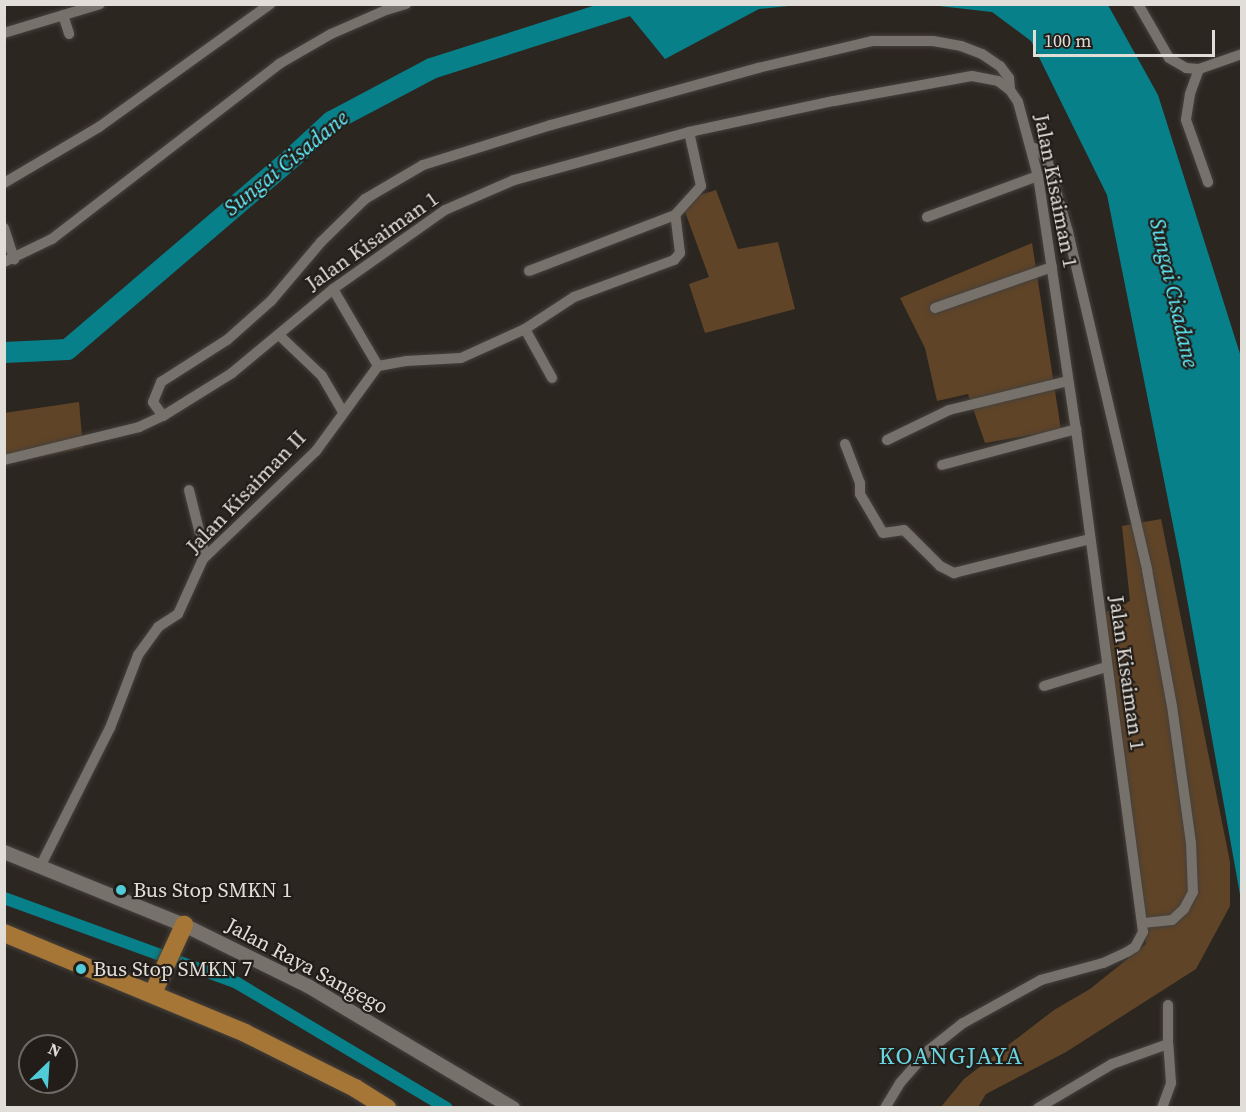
<!DOCTYPE html>
<html>
<head>
<meta charset="utf-8">
<style>
	body { margin:0 }
	#map { position:relative; width:1246px; height:1112px; overflow:hidden; background:#2c2621; font-family:"Source Serif 4",serif }
	div>[style] { position:absolute }
	[style*='--x'] { left:calc(var(--x)*1px); top:calc(var(--y)*1px); width:calc(var(--w)*1px); rotate:calc(var(--a)*1deg) }
	.green>* { inset:0; background:#604427 }
	.water>* { inset:0; background:#08808a }
	.canal>* { height:12px; margin:-6px; padding:0 6px; transform-origin:6px; border-radius:6px; background:#08808a }
	.river>* { height:21px; margin:-10.5px; padding:0 10.5px; transform-origin:10.5px; border-radius:10.5px; background:#08808a }
	.roads { filter:drop-shadow(0 0 2px #45413c) drop-shadow(0 0 2px #45413c) }
	.minor>* { height:10px; margin:-5px; padding:0 5px; transform-origin:5px; border-radius:5px; background:#77716b }
	.tertiary>* { height:14px; margin:-7px; padding:0 7px; transform-origin:7px; border-radius:7px; background:#77716b }
	.primary>* { height:18px; margin:-9px; padding:0 9px; transform-origin:9px; border-radius:9px; background:#a67637 }
	.dots>* { width:16px; height:16px; translate:-50% -50%; box-sizing:border-box; border:3px solid #221d18; border-radius:50% }
	span { translate:-50% -50%; white-space:nowrap; text-align:center; line-height:1.15; -webkit-text-stroke:4.5px #221d18; paint-order:stroke }
	.street-label { font-size:21px; color:#e1deda }
	.poi-label { font-size:21px; color:#e1deda }
	.left { translate:0 -50%; text-align:left }
	.water-label { font-size:22px; color:#62effe; font-style:italic }
	.quarter-label { font-size:24px; color:#6ad5e1; letter-spacing:1.5px }
	.frame { position:absolute; inset:0; border:6px solid #e1deda; pointer-events:none }
	.north { position:absolute; left:18px; top:1034px; width:60px; height:60px; box-sizing:border-box; background:#221d18; border:2px solid #6e6a66; border-radius:50%; rotate:25deg; font-size:16px; font-weight:700; line-height:24px; text-align:center; color:#e1deda }
	.north::after { content:''; display:block; margin:auto; width:21px; height:27px; background:#52cbd8; clip-path:polygon(50% 0,100% 100%,50% 72%,0 100%) }
	.scale { position:absolute; left:1033px; top:30px; width:182px; height:27px; box-sizing:border-box; border:3px solid #e1deda; border-top:0; padding-left:8px; font-size:18px; line-height:21px; white-space:nowrap; color:#e1deda; -webkit-text-stroke:4px #221d18; paint-order:stroke }
</style>
</head>
<body>
<div id="map">
	<div class="green">
		<i style="clip-path:polygon(716px 190px,738px 249px,778px 242px,795px 309px,705px 333px,689px 284px,709px 277px,681px 201px)"></i>
		<i style="clip-path:polygon(1032px 243px,1061px 430px,985px 443px,968px 394px,937px 401px,925px 348px,900px 298px)"></i>
		<i style="clip-path:polygon(79px 402px,83px 448px,5px 464px,4px 413px)"></i>
		<i style="clip-path:polygon(1161px 519px,1230px 862px,1230px 906px,1196px 969px,1066px 1052px,986px 1094px,978px 1107px,940px 1108px,964px 1079px,1054px 1010px,1090px 989px,1146px 944px,1098px 616px,1130px 601px,1122px 526px)"></i>
	</div>
	<div class="water">
		<i style="clip-path:polygon(621px 5px,798px 5px,759px 9px,665px 59px)"></i>
		<i style="clip-path:polygon(930px 5px,1108px 5px,1158px 95px,1241px 357px,1241px 900px,1180px 560px,1107px 195px,1031px 41px,992px 12px)"></i>
	</div>
	<div class="canal">
		<i style="--x:4;--y:898;--w:248;--a:20"></i>
		<i style="--x:237;--y:983;--w:244;--a:30.8"></i>
	</div>
	<div class="river">
		<i style="--x:4;--y:352;--w:63;--a:-2.7"></i>
		<i style="--x:67;--y:349;--w:297;--a:-40.5"></i>
		<i style="--x:293;--y:156;--w:52;--a:-42.6"></i>
		<i style="--x:331;--y:121;--w:113;--a:-27.9"></i>
		<i style="--x:431;--y:68;--w:211;--a:-17.7"></i>
	</div>
	<div class="roads">
		<div class="minor">
			<i style="--x:1138;--y:4;--w:62;--a:60.1"></i>
			<i style="--x:1169;--y:58;--w:20;--a:30"></i>
			<i style="--x:1186;--y:68;--w:13;--a:4"></i>
			<i style="--x:1199;--y:69;--w:46;--a:-19.2"></i>
			<i style="--x:63;--y:15;--w:20;--a:72"></i>
			<i style="--x:4;--y:33;--w:100;--a:-16.8"></i>
			<i style="--x:1199;--y:69;--w:27;--a:110"></i>
			<i style="--x:1190;--y:94;--w:26;--a:99"></i>
			<i style="--x:1186;--y:120;--w:66;--a:70.5"></i>
			<i style="--x:1031;--y:147;--w:9;--a:18"></i>
			<i style="--x:1040;--y:150;--w:15;--a:58"></i>
			<i style="--x:1048;--y:163;--w:72;--a:73.8"></i>
			<i style="--x:1068;--y:232;--w:347;--a:76.8"></i>
			<i style="--x:1147;--y:570;--w:138;--a:79.6"></i>
			<i style="--x:1172;--y:706;--w:138;--a:82.1"></i>
			<i style="--x:1191;--y:843;--w:49;--a:87.7"></i>
			<i style="--x:1193;--y:892;--w:19;--a:118"></i>
			<i style="--x:1184;--y:909;--w:16;--a:137"></i>
			<i style="--x:1172;--y:920;--w:30;--a:174"></i>
			<i style="--x:4;--y:183;--w:110;--a:-30.5"></i>
			<i style="--x:99;--y:127;--w:211;--a:-35.7"></i>
			<i style="--x:927;--y:217;--w:118;--a:-20.3"></i>
			<i style="--x:4;--y:228;--w:33;--a:72"></i>
			<i style="--x:4;--y:262;--w:53;--a:-25.6"></i>
			<i style="--x:52;--y:239;--w:287;--a:-37.6"></i>
			<i style="--x:279;--y:64;--w:60;--a:-30"></i>
			<i style="--x:331;--y:34;--w:60;--a:-23.6"></i>
			<i style="--x:386;--y:10;--w:21;--a:-17"></i>
			<i style="--x:529;--y:271;--w:156;--a:-21"></i>
			<i style="--x:333;--y:289;--w:89;--a:59.7"></i>
			<i style="--x:935;--y:308;--w:124;--a:-19.3"></i>
			<i style="--x:525;--y:329;--w:56;--a:61.1"></i>
			<i style="--x:279;--y:335;--w:59;--a:43.6"></i>
			<i style="--x:322;--y:376;--w:42;--a:59.7"></i>
			<i style="--x:163;--y:416;--w:17;--a:-126"></i>
			<i style="--x:153;--y:402;--w:22;--a:-68"></i>
			<i style="--x:161;--y:382;--w:78;--a:-32.5"></i>
			<i style="--x:227;--y:340;--w:59;--a:-41.6"></i>
			<i style="--x:271;--y:301;--w:77;--a:-49.7"></i>
			<i style="--x:321;--y:242;--w:62;--a:-44.3"></i>
			<i style="--x:365;--y:199;--w:67;--a:-30.4"></i>
			<i style="--x:423;--y:165;--w:134;--a:-17.4"></i>
			<i style="--x:551;--y:125;--w:215;--a:-15.4"></i>
			<i style="--x:758;--y:68;--w:117;--a:-13.3"></i>
			<i style="--x:872;--y:41;--w:61;--a:0"></i>
			<i style="--x:933;--y:41;--w:28;--a:10"></i>
			<i style="--x:961;--y:46;--w:22;--a:21"></i>
			<i style="--x:982;--y:54;--w:22;--a:34"></i>
			<i style="--x:1000;--y:66;--w:15;--a:53"></i>
			<i style="--x:1009;--y:78;--w:12;--a:85"></i>
			<i style="--x:887;--y:440;--w:69;--a:-25.8"></i>
			<i style="--x:949;--y:410;--w:122;--a:-13.7"></i>
			<i style="--x:845;--y:444;--w:42;--a:69"></i>
			<i style="--x:860;--y:483;--w:11;--a:90"></i>
			<i style="--x:860;--y:494;--w:45;--a:59.5"></i>
			<i style="--x:883;--y:533;--w:21;--a:-8"></i>
			<i style="--x:904;--y:530;--w:51;--a:45"></i>
			<i style="--x:940;--y:566;--w:16;--a:27"></i>
			<i style="--x:954;--y:573;--w:140;--a:-14"></i>
			<i style="--x:4;--y:460;--w:139;--a:-13.7"></i>
			<i style="--x:139;--y:427;--w:26;--a:-25"></i>
			<i style="--x:163;--y:416;--w:81;--a:-31.9"></i>
			<i style="--x:232;--y:373;--w:131;--a:-39.7"></i>
			<i style="--x:333;--y:289;--w:137;--a:-35.2"></i>
			<i style="--x:445;--y:210;--w:75;--a:-23.5"></i>
			<i style="--x:514;--y:180;--w:181;--a:-15.3"></i>
			<i style="--x:689;--y:132;--w:148;--a:-12.1"></i>
			<i style="--x:834;--y:101;--w:140;--a:-10.3"></i>
			<i style="--x:972;--y:76;--w:26;--a:11"></i>
			<i style="--x:998;--y:81;--w:15;--a:37"></i>
			<i style="--x:1010;--y:90;--w:14;--a:56"></i>
			<i style="--x:1018;--y:102;--w:77;--a:74.9"></i>
			<i style="--x:1038;--y:176;--w:256;--a:81.5"></i>
			<i style="--x:1076;--y:429;--w:507;--a:82.41"></i>
			<i style="--x:1143;--y:932;--w:17;--a:118"></i>
			<i style="--x:1135;--y:947;--w:9;--a:148"></i>
			<i style="--x:1127;--y:952;--w:26;--a:155"></i>
			<i style="--x:1103;--y:963;--w:64;--a:164.7"></i>
			<i style="--x:1041;--y:980;--w:89;--a:151.1"></i>
			<i style="--x:963;--y:1023;--w:43;--a:141.5"></i>
			<i style="--x:929;--y:1050;--w:44;--a:131.3"></i>
			<i style="--x:900;--y:1083;--w:29;--a:121"></i>
			<i style="--x:942;--y:465;--w:139;--a:-15"></i>
			<i style="--x:189;--y:490;--w:58;--a:76"></i>
			<i style="--x:203;--y:546;--w:13;--a:90"></i>
			<i style="--x:1044;--y:686;--w:65;--a:-17"></i>
			<i style="--x:41;--y:865;--w:153;--a:-63.3"></i>
			<i style="--x:110;--y:728;--w:78;--a:-69"></i>
			<i style="--x:138;--y:655;--w:34;--a:-54"></i>
			<i style="--x:158;--y:627;--w:24;--a:-33"></i>
			<i style="--x:178;--y:614;--w:60;--a:-65.6"></i>
			<i style="--x:203;--y:559;--w:156;--a:-43.7"></i>
			<i style="--x:316;--y:451;--w:105;--a:-53.9"></i>
			<i style="--x:378;--y:366;--w:28;--a:-10"></i>
			<i style="--x:406;--y:361;--w:55;--a:-3.1"></i>
			<i style="--x:461;--y:358;--w:70;--a:-24.4"></i>
			<i style="--x:525;--y:329;--w:59;--a:-33.1"></i>
			<i style="--x:574;--y:297;--w:107;--a:-20.3"></i>
			<i style="--x:674;--y:260;--w:9;--a:-49"></i>
			<i style="--x:680;--y:253;--w:38;--a:-97"></i>
			<i style="--x:675;--y:215;--w:39;--a:-48"></i>
			<i style="--x:701;--y:186;--w:55;--a:-102.5"></i>
			<i style="--x:1038;--y:1108;--w:86;--a:-30.7"></i>
			<i style="--x:1112;--y:1064;--w:59;--a:-19.7"></i>
			<i style="--x:1168;--y:1044;--w:39;--a:-90"></i>
			<i style="--x:1162;--y:1108;--w:27;--a:-70"></i>
			<i style="--x:1171;--y:1083;--w:39;--a:-94"></i>
		</div>
		<div class="tertiary">
			<i style="--x:4;--y:852;--w:194;--a:22.1"></i>
			<i style="--x:184;--y:925;--w:138;--a:26.2"></i>
			<i style="--x:308;--y:986;--w:239;--a:30.8"></i>
		</div>
		<div class="primary">
			<i style="--x:4;--y:933;--w:261;--a:22.5"></i>
			<i style="--x:245;--y:1033;--w:123;--a:26.6"></i>
			<i style="--x:355;--y:1088;--w:38;--a:32"></i>
			<i style="--x:153;--y:993;--w:75;--a:-65.5"></i>
		</div>
	</div>
	<div class="dots">
		<i style="left:121px;top:890px;background:#52cbd8"></i>
		<i style="left:81px;top:969px;background:#52cbd8"></i>
	</div>
	<div class="street-label">
		<span style="left:1056px;top:191px;rotate:79deg">Jalan Kisaiman 1</span>
		<span style="left:372px;top:241px;rotate:-35deg">Jalan Kisaiman 1</span>
		<span style="left:246px;top:492px;rotate:-46deg">Jalan Kisaiman II</span>
		<span style="left:1127px;top:673px;rotate:82deg">Jalan Kisaiman 1</span>
		<span style="left:307px;top:966px;rotate:28deg">Jalan Raya Sangego</span>
	</div>
	<div class="poi-label">
		<span class="left" style="left:133px;top:890px">Bus Stop SMKN 1</span>
		<span class="left" style="left:93px;top:969px">Bus Stop SMKN 7</span>
	</div>
	<div class="water-label">
		<span style="left:286px;top:163px;rotate:-39deg">Sungai Cisadane</span>
		<span style="left:1174px;top:293px;rotate:77deg">Sungai Cisadane</span>
	</div>
	<div class="quarter-label">
		<span style="left:951px;top:1056px">KOANGJAYA</span>
	</div>
	<div class="frame"></div>
	<div class="north">N</div>
	<div class="scale">100 m</div>
</div>
</body>
</html>
